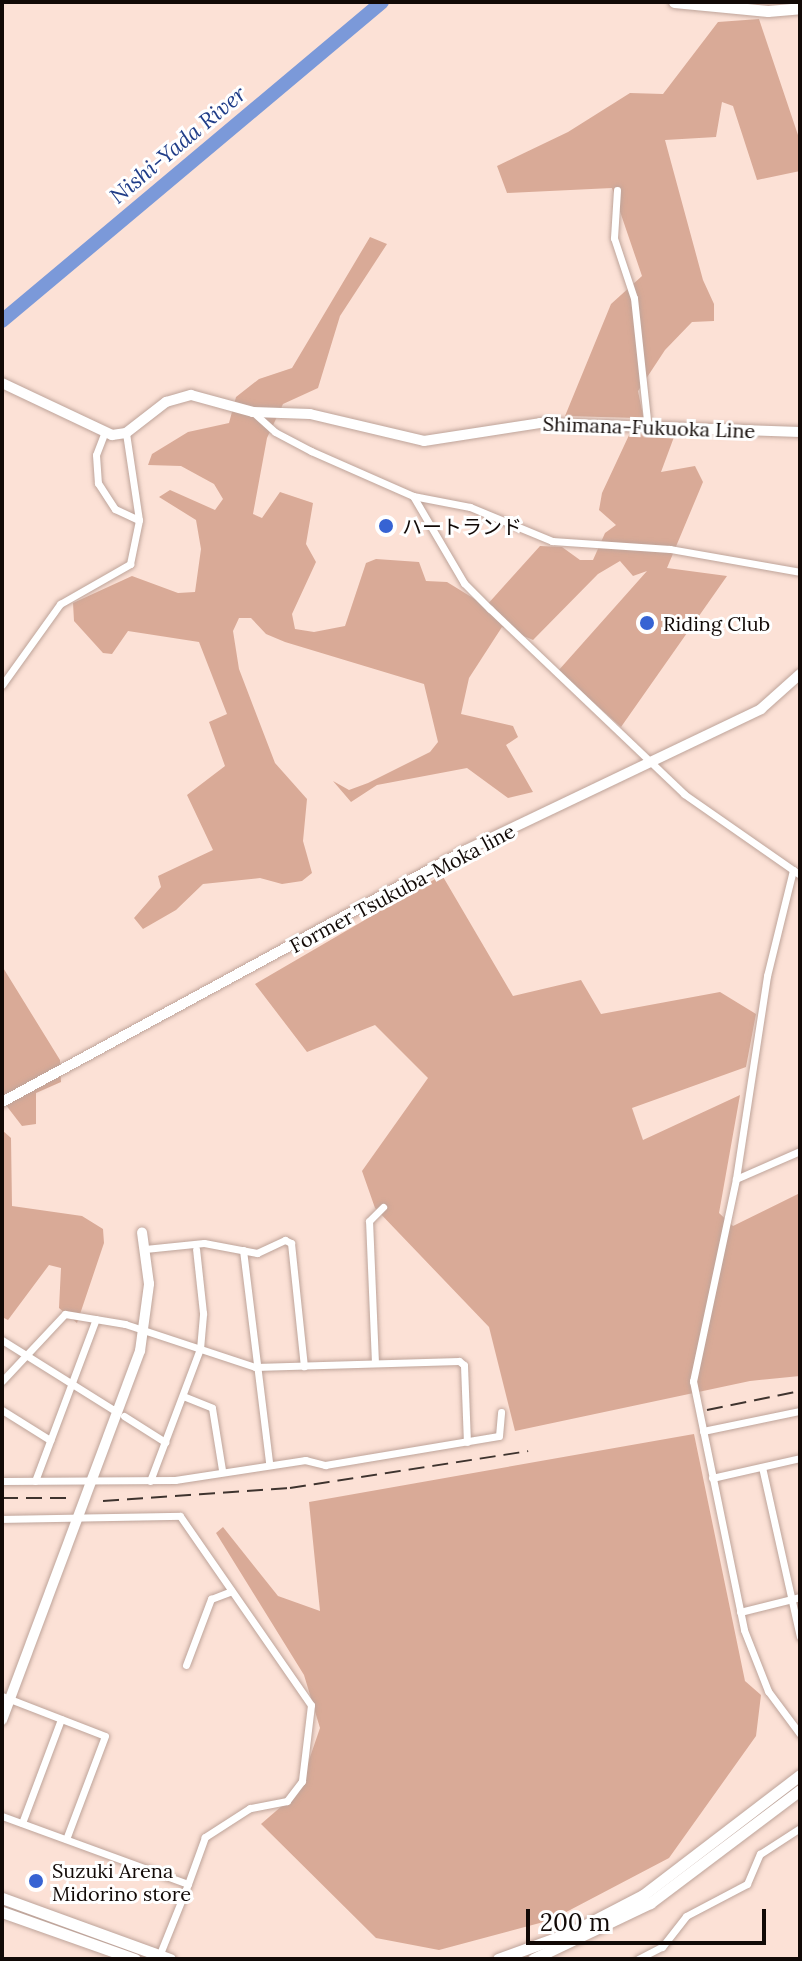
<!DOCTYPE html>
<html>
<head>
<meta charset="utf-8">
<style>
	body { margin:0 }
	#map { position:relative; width:802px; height:1961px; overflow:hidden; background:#fce1d6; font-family:Lora,"Noto Sans JP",serif }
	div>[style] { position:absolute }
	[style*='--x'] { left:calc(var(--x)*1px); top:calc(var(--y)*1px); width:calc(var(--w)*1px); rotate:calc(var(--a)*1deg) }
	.green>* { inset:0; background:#d9aa97 }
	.river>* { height:14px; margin:-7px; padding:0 7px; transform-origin:7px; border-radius:7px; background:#7b99d9 }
	.roads { filter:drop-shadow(0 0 2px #bea49a) drop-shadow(0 0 2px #bea49a) }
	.street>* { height:7px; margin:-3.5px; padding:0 3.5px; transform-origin:3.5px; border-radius:3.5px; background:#fff }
	.secondary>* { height:10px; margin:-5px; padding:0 5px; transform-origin:5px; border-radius:5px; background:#fff }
	.primary>* { height:11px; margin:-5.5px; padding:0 5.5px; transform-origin:5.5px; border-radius:5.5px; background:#fff }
	.rail>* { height:2px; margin-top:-1px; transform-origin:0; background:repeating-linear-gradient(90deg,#3e332e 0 16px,transparent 0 24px) }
	.dots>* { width:22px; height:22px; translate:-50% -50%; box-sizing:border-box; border:4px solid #fff; border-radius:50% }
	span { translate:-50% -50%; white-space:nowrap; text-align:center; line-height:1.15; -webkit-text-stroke:6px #fff; paint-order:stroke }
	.street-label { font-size:20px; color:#110906 }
	.poi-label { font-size:20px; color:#110906 }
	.left { translate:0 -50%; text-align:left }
	.water-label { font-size:22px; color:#203d88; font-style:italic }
	.frame { position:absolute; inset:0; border:4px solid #110906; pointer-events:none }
	.scale { position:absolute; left:526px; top:1909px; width:240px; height:36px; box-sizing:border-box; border:4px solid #110906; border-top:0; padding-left:10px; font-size:24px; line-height:28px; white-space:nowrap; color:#110906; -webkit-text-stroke:6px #fff; paint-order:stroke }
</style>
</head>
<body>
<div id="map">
	<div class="green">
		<i style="clip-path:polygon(759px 19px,800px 141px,800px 171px,757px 180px,733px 106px,722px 102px,716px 137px,665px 140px,703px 280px,714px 304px,714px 321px,692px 322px,665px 350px,638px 391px,647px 435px,674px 437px,661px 472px,695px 466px,703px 482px,667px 568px,727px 576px,621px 727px,558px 671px,647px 571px,633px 576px,620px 561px,598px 574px,533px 640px,502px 627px,469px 678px,461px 714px,513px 726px,518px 737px,506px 745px,533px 792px,508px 798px,467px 768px,377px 785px,351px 802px,333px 781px,349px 790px,368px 783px,430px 752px,438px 742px,424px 684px,285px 642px,266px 634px,251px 618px,239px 618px,233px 631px,239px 669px,275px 763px,307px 799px,303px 841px,312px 873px,302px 881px,282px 884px,260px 878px,203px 884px,176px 910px,143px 929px,134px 918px,161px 887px,158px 876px,213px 850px,187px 795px,225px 766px,209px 722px,227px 714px,199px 642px,128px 631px,112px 654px,103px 653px,74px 621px,73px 603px,132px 576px,178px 593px,195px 592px,201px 549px,196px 520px,159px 497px,170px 490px,215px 510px,223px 499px,214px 484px,181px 466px,148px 465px,152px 454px,188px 432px,229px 423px,236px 397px,259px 379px,292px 368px,370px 237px,387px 244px,340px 316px,318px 388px,283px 404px,267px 438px,253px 514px,262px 518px,280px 492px,313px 503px,306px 544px,316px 562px,292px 614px,295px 629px,314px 632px,345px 626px,366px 563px,376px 559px,419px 562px,426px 581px,447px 582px,486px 606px,540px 546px,562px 547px,580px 560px,593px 560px,605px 533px,616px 525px,599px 510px,602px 493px,637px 418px,565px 416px,611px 304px,642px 276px,612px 188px,507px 193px,497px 166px,568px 132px,630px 93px,663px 94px,718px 22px)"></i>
		<i style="clip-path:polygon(442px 875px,513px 996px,581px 980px,601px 1014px,720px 992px,756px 1014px,746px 1067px,632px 1108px,643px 1140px,740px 1095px,719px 1213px,733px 1226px,800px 1193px,800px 1376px,750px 1381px,515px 1431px,489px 1327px,375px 1208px,362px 1171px,428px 1078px,375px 1025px,307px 1052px,255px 984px)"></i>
		<i style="clip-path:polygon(2px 966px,60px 1060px,61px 1082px,36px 1093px,36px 1124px,22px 1126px,2px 1100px)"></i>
		<i style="clip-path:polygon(2px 1130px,11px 1138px,12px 1206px,82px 1216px,103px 1229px,104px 1243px,77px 1323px,59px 1308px,61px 1268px,49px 1265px,8px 1320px,2px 1317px)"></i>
		<i style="clip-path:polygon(694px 1434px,745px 1681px,761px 1695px,756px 1736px,669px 1858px,551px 1920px,439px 1950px,376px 1938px,261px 1824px,298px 1792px,320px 1728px,304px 1675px,216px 1533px,223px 1527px,278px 1596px,320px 1611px,309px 1502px)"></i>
	</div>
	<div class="river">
		<i style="--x:2;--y:321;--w:496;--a:-40"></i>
	</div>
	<div class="roads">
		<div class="street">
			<i style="--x:617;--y:190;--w:48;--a:93.6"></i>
			<i style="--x:614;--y:238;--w:63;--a:71.6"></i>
			<i style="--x:634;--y:298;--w:131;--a:83.9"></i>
			<i style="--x:254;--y:413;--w:28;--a:42"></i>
			<i style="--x:275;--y:432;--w:41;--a:27.8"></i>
			<i style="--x:311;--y:451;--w:111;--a:23.8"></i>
			<i style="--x:413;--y:496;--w:58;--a:10.9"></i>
			<i style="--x:470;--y:507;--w:89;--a:22.5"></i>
			<i style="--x:552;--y:541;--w:118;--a:3.9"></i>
			<i style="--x:670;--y:549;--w:132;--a:10"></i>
			<i style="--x:104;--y:434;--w:22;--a:111"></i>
			<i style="--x:96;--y:455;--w:28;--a:86"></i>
			<i style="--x:98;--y:483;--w:31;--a:57"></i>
			<i style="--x:115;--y:509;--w:26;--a:25"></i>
			<i style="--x:413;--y:496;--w:101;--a:59.6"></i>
			<i style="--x:464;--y:583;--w:37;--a:45"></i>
			<i style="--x:490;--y:609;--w:268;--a:43.6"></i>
			<i style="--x:684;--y:794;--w:141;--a:34.9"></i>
			<i style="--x:2;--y:685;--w:100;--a:-54.4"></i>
			<i style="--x:60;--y:604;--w:81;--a:-29.7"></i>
			<i style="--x:130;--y:564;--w:45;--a:-78.4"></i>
			<i style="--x:139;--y:520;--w:88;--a:-98.5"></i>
			<i style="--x:793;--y:870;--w:109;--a:103.8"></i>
			<i style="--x:767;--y:976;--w:205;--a:98.7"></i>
			<i style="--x:736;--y:1179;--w:207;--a:102"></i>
			<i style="--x:693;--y:1381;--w:254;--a:78.4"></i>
			<i style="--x:744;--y:1630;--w:66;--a:68.5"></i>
			<i style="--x:768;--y:1691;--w:54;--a:53.3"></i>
			<i style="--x:736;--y:1179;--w:70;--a:-23.6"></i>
			<i style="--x:145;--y:1249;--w:59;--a:-5.8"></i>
			<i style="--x:204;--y:1243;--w:54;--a:10.7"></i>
			<i style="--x:257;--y:1253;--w:31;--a:-25"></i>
			<i style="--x:285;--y:1240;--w:7;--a:27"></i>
			<i style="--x:291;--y:1243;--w:124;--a:84"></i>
			<i style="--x:243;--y:1250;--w:215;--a:83"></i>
			<i style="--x:2;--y:1340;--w:130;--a:32.1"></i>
			<i style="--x:375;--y:1363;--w:142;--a:-92.4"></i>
			<i style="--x:369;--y:1221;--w:20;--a:-45"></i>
			<i style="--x:2;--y:1381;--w:92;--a:-46.8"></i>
			<i style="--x:65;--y:1314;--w:61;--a:9.5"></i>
			<i style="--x:125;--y:1324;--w:137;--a:18.3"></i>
			<i style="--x:255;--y:1367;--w:204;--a:-1.7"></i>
			<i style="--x:459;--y:1361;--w:6;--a:39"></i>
			<i style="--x:464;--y:1365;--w:77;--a:87.8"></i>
			<i style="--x:183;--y:1396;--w:31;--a:22"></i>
			<i style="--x:212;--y:1408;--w:63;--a:80.8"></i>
			<i style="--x:2;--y:1410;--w:57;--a:32"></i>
			<i style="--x:124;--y:1416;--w:49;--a:32.4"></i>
			<i style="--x:703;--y:1431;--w:99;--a:-11.7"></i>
			<i style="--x:762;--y:1467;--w:174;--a:77.4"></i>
			<i style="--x:712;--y:1478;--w:90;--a:-12.8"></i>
			<i style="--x:2;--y:1481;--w:173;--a:-0.3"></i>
			<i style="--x:175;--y:1480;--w:132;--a:-8.7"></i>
			<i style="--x:305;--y:1460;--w:21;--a:14"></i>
			<i style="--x:325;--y:1465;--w:176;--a:-9.5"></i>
			<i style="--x:499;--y:1436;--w:24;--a:-85"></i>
			<i style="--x:35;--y:1481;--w:173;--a:-69.4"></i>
			<i style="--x:150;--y:1481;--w:141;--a:-69.3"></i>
			<i style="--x:200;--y:1349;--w:36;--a:-85"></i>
			<i style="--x:203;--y:1313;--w:64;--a:-96.2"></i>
			<i style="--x:2;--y:1519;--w:178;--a:-1"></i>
			<i style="--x:180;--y:1516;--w:230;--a:55.3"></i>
			<i style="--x:311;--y:1705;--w:77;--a:96.8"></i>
			<i style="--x:302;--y:1781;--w:25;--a:127"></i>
			<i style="--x:287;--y:1801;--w:38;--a:169"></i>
			<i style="--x:250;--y:1808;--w:54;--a:147.2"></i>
			<i style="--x:205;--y:1837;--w:50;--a:109.9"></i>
			<i style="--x:740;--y:1612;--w:62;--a:-14"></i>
			<i style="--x:186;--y:1665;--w:71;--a:-69.3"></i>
			<i style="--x:211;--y:1599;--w:22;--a:-21"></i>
			<i style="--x:2;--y:1696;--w:110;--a:21.2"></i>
			<i style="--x:105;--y:1736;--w:110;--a:110.7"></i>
			<i style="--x:2;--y:1816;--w:198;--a:20.1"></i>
			<i style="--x:188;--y:1884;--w:78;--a:111.9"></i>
			<i style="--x:22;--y:1823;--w:111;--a:-69.4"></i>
			<i style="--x:638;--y:1959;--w:27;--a:-27"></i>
			<i style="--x:662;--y:1947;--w:39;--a:-52"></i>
			<i style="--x:686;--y:1916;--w:69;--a:-27.7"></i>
			<i style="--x:747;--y:1884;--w:33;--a:-67"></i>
			<i style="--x:760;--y:1854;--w:48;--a:-33"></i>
		</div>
		<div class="secondary">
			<i style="--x:2;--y:383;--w:122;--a:25.3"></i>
			<i style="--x:112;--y:435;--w:14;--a:-8"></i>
			<i style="--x:126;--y:433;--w:51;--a:-37.8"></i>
			<i style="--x:166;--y:402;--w:26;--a:-16"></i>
			<i style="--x:191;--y:395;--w:64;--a:15.3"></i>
			<i style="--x:253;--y:412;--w:57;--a:2"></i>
			<i style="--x:310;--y:414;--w:117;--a:13.3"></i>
			<i style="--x:424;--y:441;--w:117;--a:-8.8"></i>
			<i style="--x:540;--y:423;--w:260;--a:2"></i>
			<i style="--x:2;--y:1102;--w:528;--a:-28.51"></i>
			<i style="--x:466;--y:850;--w:327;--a:-25.5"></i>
			<i style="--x:761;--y:709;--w:52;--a:-41.9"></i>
			<i style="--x:2;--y:1720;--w:394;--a:-69.5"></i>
			<i style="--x:140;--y:1351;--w:68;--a:-82.3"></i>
			<i style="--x:149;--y:1284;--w:52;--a:-97.7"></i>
		</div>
		<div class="primary">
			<i style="--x:674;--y:2;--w:94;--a:5.5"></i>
			<i style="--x:768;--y:11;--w:32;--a:-5"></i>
			<i style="--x:2;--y:1898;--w:179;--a:20"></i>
			<i style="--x:2;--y:1912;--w:141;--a:19.5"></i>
			<i style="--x:498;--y:1959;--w:77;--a:-19.9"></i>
			<i style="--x:570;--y:1933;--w:82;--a:-27.5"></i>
			<i style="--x:643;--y:1895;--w:198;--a:-37.4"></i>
			<i style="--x:533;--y:1959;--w:130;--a:-25.6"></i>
			<i style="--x:650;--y:1903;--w:188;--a:-37"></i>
		</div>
	</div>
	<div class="rail">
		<i style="--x:707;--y:1410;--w:95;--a:-11.5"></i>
		<i style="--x:2;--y:1498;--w:67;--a:0"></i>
		<i style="--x:103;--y:1501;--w:187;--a:-4"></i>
		<i style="--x:290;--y:1488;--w:241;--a:-8.8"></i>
	</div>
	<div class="dots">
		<i style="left:386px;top:526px;background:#3763d3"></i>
		<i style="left:647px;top:623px;background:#3763d3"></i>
		<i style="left:36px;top:1881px;background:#3763d3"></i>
	</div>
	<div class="street-label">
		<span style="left:649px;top:427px;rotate:2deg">Shimana-Fukuoka Line</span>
		<span style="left:402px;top:888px;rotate:-28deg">Former Tsukuba-Moka line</span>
	</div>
	<div class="poi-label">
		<span class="left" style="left:402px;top:526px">ハートランド</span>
		<span class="left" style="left:663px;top:623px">Riding Club</span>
		<span class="left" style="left:52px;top:1882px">Suzuki Arena<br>Midorino store</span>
	</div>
	<div class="water-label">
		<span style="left:178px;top:145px;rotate:-40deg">Nishi-Yada River</span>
	</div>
	<div class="frame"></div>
	<div class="scale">200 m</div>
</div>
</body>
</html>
